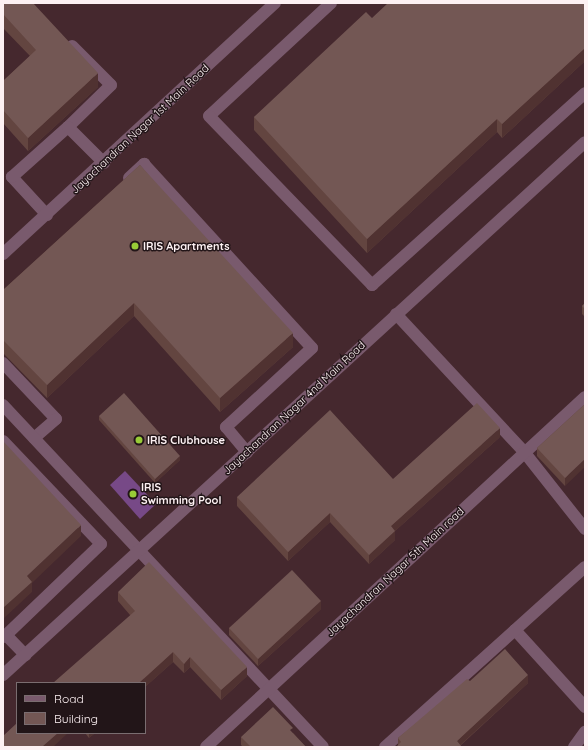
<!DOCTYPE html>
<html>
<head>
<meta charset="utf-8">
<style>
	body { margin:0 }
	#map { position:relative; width:588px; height:750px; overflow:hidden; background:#45282e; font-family:Quicksand,sans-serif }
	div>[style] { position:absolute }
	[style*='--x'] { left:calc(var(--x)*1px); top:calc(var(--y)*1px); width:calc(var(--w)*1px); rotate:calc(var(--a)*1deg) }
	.water>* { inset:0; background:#774987 }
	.minor>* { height:12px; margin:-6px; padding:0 6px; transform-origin:6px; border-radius:6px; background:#795a6d }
	.wall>* { inset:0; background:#634540 }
	.shaded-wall>* { inset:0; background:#503231 }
	.building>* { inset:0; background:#735754 }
	.dots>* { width:11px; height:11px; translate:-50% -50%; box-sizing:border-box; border:2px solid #221518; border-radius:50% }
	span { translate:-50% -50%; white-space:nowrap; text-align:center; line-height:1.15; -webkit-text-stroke:3px #221518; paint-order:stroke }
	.street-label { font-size:11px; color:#fdf1f3 }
	.poi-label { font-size:11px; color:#fdf1f3; font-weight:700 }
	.left { translate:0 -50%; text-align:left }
	.frame { position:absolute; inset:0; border:4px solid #fdf1f3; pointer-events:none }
	.legend { position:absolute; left:16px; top:682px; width:130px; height:52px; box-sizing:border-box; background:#221518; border:1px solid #7a6d70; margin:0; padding:5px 7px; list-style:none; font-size:12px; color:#fdf1f3 }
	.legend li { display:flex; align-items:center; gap:8px; height:20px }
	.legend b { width:20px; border:1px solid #7a6d70 }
</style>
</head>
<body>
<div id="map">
	<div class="water">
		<i style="clip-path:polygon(125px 471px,156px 504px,140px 519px,110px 485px)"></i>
	</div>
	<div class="minor">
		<i style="--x:331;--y:3;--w:166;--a:137.2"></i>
		<i style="--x:209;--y:116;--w:235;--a:46"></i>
		<i style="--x:372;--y:285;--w:287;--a:-42"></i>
		<i style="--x:68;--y:127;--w:60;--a:-44.3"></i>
		<i style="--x:111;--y:85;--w:55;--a:-135"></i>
		<i style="--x:129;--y:178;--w:21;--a:-43"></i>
		<i style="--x:144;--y:164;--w:249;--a:47.6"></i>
		<i style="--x:312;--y:348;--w:117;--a:137.4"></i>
		<i style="--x:226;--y:427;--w:33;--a:50"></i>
		<i style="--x:47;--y:215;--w:52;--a:-132.6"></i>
		<i style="--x:12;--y:177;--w:75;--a:-41.8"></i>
		<i style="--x:68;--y:127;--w:51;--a:45"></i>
		<i style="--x:3;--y:254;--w:370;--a:-42.7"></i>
		<i style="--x:396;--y:314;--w:190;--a:47.1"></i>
		<i style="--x:525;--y:453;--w:97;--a:51.7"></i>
		<i style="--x:3;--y:363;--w:77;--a:46.6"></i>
		<i style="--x:56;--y:419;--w:29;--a:139"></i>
		<i style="--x:3;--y:405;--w:468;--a:46.9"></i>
		<i style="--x:3;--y:441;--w:142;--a:46.4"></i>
		<i style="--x:101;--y:544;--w:132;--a:136.2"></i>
		<i style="--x:515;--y:630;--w:104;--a:47.7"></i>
		<i style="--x:3;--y:637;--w:4;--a:-34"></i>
		<i style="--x:6;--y:635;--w:28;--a:46"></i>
		<i style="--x:3;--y:675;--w:789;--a:-42.48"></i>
		<i style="--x:206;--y:747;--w:516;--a:-42.72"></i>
		<i style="--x:385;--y:747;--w:269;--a:-42"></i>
		<i style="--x:574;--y:747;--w:19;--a:-54"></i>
	</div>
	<div class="wall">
		<i style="clip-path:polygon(3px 3px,98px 87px,28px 151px,3px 123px,3px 81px,30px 56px,3px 28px)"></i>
		<i style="clip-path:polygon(585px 3px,585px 61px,502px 138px,497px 132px,367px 253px,254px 130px,254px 117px,372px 18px)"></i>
		<i style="clip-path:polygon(140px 165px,293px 347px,220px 412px,134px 316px,47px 398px,3px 353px,3px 290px)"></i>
		<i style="clip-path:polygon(585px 303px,585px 317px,582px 314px,582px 306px)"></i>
		<i style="clip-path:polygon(585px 404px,565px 486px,537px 456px,537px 448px)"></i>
		<i style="clip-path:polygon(99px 416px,180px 460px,155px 483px,99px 420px)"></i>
		<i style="clip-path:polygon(500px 437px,395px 531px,395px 540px,369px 564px,330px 522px,288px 561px,237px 506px,237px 497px,393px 479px)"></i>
		<i style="clip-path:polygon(118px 592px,247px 676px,221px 700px,190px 667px,184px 673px,173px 662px,145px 687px,145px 683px,130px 615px,118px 601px)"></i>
		<i style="clip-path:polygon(321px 609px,258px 666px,229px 635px,229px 628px)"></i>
		<i style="clip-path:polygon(470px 681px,528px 683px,461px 745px,398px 745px,398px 738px)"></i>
		<i style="clip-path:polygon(85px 733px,95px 733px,89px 738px)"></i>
		<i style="clip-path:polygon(293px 733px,306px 747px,243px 747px,241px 745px,241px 737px)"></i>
	</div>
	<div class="shaded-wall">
		<i style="clip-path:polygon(585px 48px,585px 61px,502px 138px,502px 124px)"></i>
		<i style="clip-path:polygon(98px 73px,98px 87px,28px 151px,28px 138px)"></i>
		<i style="clip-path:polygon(497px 119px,497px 132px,367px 253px,367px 239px)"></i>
		<i style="clip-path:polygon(134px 303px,134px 316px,47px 398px,47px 385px)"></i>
		<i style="clip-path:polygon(293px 333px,293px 347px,220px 412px,220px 398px)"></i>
		<i style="clip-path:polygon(500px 428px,500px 437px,395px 531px,395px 540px,369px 564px,369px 555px,391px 526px)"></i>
		<i style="clip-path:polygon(180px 456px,180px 460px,155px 483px,155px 479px)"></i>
		<i style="clip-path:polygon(585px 459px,585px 467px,565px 486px,565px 478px)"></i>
		<i style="clip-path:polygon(330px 513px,330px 522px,288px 561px,288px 552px)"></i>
		<i style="clip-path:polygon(81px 525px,81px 536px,32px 583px,32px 592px,3px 619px,3px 608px,27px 576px)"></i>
		<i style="clip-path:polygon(321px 601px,321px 609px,258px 666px,258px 659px)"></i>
		<i style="clip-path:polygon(173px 652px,173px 662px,145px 687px,145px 683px,139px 683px)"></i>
		<i style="clip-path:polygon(190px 657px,190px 667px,184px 673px,184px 664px)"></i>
		<i style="clip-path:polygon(247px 667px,247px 676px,221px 700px,221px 690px)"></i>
		<i style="clip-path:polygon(528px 675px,528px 683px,458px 747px,457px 741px)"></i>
		<i style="clip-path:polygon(58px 733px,68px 733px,53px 747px,42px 747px)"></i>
		<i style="clip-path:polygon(89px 733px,95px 733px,89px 738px)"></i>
	</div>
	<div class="building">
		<i style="clip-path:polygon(3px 3px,33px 3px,98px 73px,28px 138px,3px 110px,3px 81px,36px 50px,3px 14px)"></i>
		<i style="clip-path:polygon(388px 3px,585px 3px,585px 48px,502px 124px,497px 119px,367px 239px,254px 117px,366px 12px,372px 18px)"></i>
		<i style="clip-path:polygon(140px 165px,293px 333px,220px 398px,134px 303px,47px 385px,3px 340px,3px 290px)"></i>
		<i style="clip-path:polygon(585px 303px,585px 309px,582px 306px)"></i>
		<i style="clip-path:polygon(124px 393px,180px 456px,155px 479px,99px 416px)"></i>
		<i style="clip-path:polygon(477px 403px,500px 428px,391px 526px,395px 531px,369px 555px,330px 513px,288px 552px,237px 497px,330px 410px,393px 479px)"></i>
		<i style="clip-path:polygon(585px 404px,585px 459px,565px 478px,537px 448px)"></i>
		<i style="clip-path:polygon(3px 441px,81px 525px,27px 576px,32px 582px,3px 608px)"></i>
		<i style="clip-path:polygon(149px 562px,247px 667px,221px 690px,190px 657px,184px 664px,173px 652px,139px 683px,53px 683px,135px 611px,118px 592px)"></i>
		<i style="clip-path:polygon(292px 570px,321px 601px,258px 659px,229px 628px)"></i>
		<i style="clip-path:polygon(505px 649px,528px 675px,457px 741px,462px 747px,396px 747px,401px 742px,398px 738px,467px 679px,470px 681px)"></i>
		<i style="clip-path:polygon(273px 707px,293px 728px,290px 730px,306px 747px,251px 747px,241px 737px)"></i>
		<i style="clip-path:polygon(17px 723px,17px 733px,58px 733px,42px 747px,3px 747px,3px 736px)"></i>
	</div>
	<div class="dots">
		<i style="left:135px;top:246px;background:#98cb37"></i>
		<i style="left:139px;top:440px;background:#98cb37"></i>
		<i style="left:133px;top:494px;background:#98cb37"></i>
	</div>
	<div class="street-label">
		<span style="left:140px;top:129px;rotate:-43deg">Jayachandran Nagar 1st Main Road</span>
		<span style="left:294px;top:408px;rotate:-43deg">Jayachandran Nagar 4nd Main Road</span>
		<span style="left:395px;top:572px;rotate:-43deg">Jayachandran Nagar 5th Main road</span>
	</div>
	<div class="poi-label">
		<span class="left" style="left:143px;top:246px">IRIS Apartments</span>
		<span class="left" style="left:147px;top:440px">IRIS Clubhouse</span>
		<span class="left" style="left:141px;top:494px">IRIS<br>Swimming Pool</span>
	</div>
	<div class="frame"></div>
	<ul class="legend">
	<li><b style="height:5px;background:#795a6d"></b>Road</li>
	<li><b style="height:11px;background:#735754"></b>Building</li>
	</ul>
</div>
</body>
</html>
